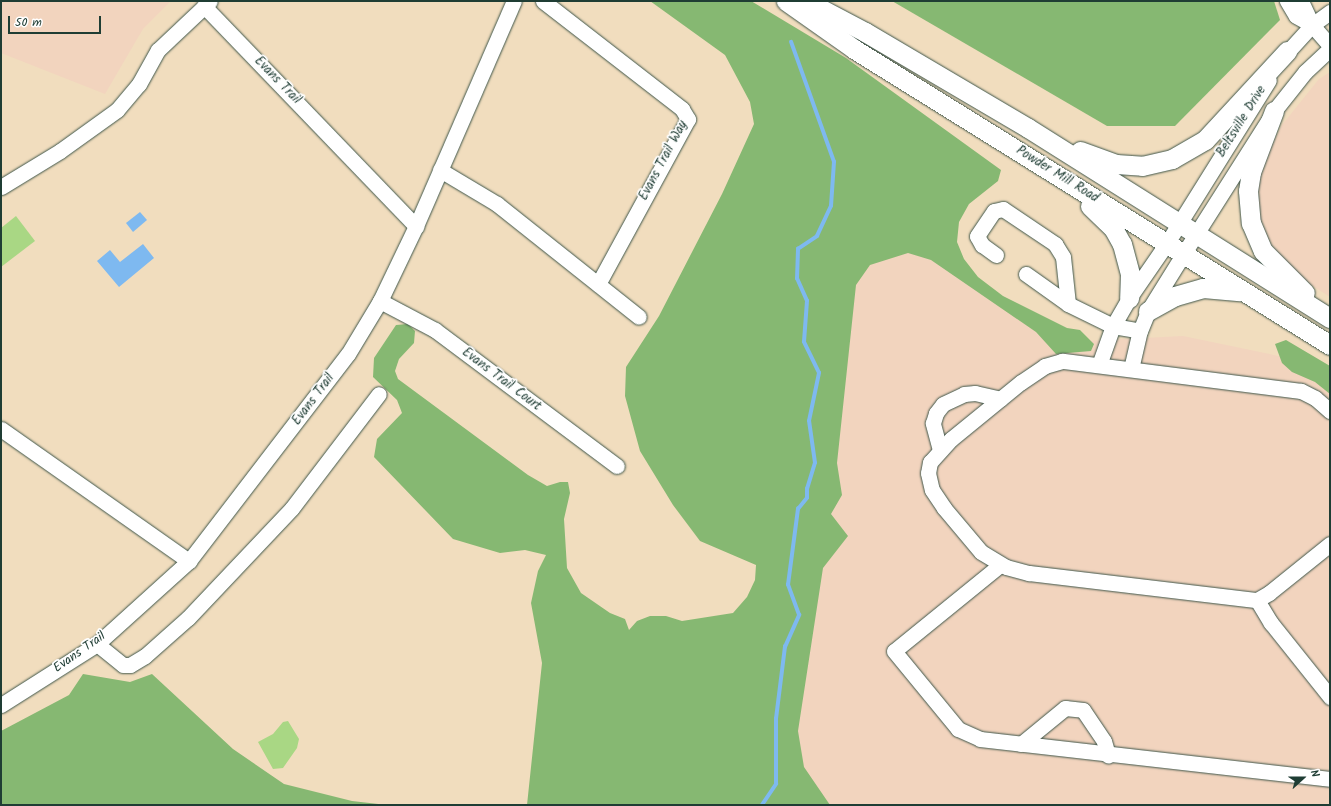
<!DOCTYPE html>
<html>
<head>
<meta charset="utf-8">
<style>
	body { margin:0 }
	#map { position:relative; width:1331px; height:806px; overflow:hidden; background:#f1ddbe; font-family:Kalam,sans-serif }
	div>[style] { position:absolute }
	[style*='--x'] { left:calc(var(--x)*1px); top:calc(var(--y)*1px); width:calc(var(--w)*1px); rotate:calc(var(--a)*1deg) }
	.built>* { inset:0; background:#f2d4be }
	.green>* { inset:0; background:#a9d784 }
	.forest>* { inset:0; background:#86b872 }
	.water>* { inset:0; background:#7eb9f0 }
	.stream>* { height:3.5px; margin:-1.75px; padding:0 1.75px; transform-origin:1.75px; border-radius:1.75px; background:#7eb9f0 }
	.roads { filter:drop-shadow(0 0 1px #3e5549) drop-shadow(0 0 1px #3e5549) }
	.minor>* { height:15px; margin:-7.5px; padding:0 7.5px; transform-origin:7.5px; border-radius:7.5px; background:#fff }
	.major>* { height:19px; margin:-9.5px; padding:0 9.5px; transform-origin:9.5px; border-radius:9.5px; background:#fff }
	span { translate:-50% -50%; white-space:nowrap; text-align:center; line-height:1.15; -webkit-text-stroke:3.5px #fff; paint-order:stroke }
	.street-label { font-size:13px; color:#1f3d34 }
	.frame { position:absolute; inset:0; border:2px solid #1f3d34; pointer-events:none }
	.north { position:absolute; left:1283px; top:758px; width:40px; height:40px; -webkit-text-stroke:3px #fff; paint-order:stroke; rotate:69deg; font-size:11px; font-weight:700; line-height:16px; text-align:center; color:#1f3d34 }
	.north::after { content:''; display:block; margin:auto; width:14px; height:18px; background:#1f3d34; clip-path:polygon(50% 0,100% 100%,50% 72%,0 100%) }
	.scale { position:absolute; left:8px; top:16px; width:93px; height:18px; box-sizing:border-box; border:2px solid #1f3d34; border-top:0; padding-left:5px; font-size:12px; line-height:14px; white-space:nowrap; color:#1f3d34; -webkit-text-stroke:3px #fff; paint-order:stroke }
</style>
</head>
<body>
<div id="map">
	<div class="built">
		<i style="clip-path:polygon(1px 1px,171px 1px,143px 29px,105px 94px,1px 53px)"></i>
		<i style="clip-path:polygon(1330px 72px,1330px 297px,1296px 275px,1278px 255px,1260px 227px,1257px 200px,1259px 169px,1282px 125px,1319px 79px)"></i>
		<i style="clip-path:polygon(778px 210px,917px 232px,1013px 306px,1085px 341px,1183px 336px,1298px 360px,1330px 384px,1330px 805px,769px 805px)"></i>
	</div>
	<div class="green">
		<i style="clip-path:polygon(16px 216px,35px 241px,1px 267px,1px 228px)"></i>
		<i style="clip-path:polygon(288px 721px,299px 739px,297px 748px,283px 768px,273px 769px,258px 742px,273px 734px,283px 722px)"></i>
	</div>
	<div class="forest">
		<i style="clip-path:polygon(650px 1px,751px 1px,846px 58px,1001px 170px,998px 181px,969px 204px,959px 222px,957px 242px,964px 259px,978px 277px,1003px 296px,1067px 328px,1080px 330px,1094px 344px,1091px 351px,1056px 354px,1036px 332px,931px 260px,908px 253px,870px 265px,856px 285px,837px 463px,842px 495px,831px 514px,848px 536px,823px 568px,798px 731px,804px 767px,830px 805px,527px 805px,542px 663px,531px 603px,538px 571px,546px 555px,525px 550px,500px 553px,453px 539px,374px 457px,377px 439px,402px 413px,397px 400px,373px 377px,374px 358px,396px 325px,408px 324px,415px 331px,414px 343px,399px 359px,395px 371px,398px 379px,528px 475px,547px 486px,560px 482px,568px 482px,570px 493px,564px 519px,567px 568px,581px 593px,610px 613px,625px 619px,629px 630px,637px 621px,650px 616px,666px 616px,682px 621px,733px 613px,747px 597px,755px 580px,756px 565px,700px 541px,673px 505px,640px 451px,625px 396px,626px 367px,659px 316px,722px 194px,754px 124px,750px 102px,725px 55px)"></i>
		<i style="clip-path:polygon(892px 1px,1274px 1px,1280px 20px,1175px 126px,1107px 126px)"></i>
		<i style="clip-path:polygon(1286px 340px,1330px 366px,1330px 394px,1315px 382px,1292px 372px,1282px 363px,1275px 344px)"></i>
		<i style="clip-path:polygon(83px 674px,130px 682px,152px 674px,233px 749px,284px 784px,352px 801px,387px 805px,1px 805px,1px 731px,69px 695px)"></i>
	</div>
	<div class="water">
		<i style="clip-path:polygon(140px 212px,147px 220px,133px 232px,126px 223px)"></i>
		<i style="clip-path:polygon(143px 244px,154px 258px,119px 287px,97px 261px,110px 250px,120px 262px)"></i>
	</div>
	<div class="stream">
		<i style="--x:762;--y:805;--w:25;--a:-56"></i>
		<i style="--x:776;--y:784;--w:65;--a:-90"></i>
		<i style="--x:776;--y:719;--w:73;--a:-82.9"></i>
		<i style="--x:785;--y:647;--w:35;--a:-66"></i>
		<i style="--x:799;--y:615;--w:32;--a:-110"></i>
		<i style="--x:788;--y:585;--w:77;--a:-82.5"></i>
		<i style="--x:798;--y:509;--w:14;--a:-51"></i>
		<i style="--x:807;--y:498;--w:9;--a:-90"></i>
		<i style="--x:807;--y:489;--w:27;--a:-73"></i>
		<i style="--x:815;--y:463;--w:42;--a:-98.1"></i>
		<i style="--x:809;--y:421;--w:49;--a:-78.2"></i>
		<i style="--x:819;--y:373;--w:34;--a:-116"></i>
		<i style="--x:804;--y:342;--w:41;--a:-85.8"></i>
		<i style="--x:807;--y:301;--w:24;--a:-114"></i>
		<i style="--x:797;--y:279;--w:30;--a:-88"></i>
		<i style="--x:798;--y:249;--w:23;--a:-34"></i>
		<i style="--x:817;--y:236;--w:33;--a:-65"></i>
		<i style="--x:831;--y:206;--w:44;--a:-86.1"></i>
		<i style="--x:834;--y:162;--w:127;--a:-109.7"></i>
	</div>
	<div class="roads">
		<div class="minor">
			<i style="--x:543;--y:1;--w:176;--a:37.8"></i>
			<i style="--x:682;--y:109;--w:12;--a:59"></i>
			<i style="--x:688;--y:119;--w:188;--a:118.6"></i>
			<i style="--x:1287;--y:1;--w:17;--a:59"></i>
			<i style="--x:1296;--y:16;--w:18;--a:29"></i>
			<i style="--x:1301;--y:1;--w:26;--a:65"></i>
			<i style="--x:1312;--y:25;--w:28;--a:49"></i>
			<i style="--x:204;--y:6;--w:306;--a:46.1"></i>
			<i style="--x:1281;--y:59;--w:46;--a:-47.6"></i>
			<i style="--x:1312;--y:25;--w:22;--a:-36"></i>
			<i style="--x:440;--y:170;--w:66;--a:30.8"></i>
			<i style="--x:497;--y:204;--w:181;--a:38.5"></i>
			<i style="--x:1;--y:187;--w:69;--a:-31.4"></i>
			<i style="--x:60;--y:151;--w:70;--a:-35.7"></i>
			<i style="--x:117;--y:110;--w:34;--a:-50"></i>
			<i style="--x:139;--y:84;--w:39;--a:-61"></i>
			<i style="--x:158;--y:50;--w:71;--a:-43.3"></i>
			<i style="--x:996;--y:255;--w:17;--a:-144"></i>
			<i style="--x:982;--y:245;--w:10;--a:-119"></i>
			<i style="--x:977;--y:236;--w:30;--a:-56"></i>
			<i style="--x:994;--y:211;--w:9;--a:-13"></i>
			<i style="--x:1003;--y:209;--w:63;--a:33.9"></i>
			<i style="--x:1055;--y:244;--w:15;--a:58"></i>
			<i style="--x:1063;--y:257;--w:47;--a:83.9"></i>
			<i style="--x:1026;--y:274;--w:52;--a:35.5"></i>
			<i style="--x:1068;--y:304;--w:50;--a:26.1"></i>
			<i style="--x:1113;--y:326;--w:27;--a:10"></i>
			<i style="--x:380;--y:301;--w:62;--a:27.8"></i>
			<i style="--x:435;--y:330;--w:227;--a:36.8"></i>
			<i style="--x:1099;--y:365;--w:41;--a:-70.3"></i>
			<i style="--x:1113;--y:326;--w:32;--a:-60"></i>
			<i style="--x:1129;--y:298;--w:67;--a:-55.4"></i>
			<i style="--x:1167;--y:243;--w:192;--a:-58"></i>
			<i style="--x:1131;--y:369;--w:39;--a:-77"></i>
			<i style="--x:1140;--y:331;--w:22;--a:-68"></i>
			<i style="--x:1148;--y:311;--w:68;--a:-58.2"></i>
			<i style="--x:1184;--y:253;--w:168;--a:-57.6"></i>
			<i style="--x:1274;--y:111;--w:50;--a:-51.5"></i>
			<i style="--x:1305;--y:72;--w:34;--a:-43"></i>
			<i style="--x:1330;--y:411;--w:20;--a:-139"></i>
			<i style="--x:1315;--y:398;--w:16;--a:-153"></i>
			<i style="--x:1301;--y:391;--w:241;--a:-172.8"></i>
			<i style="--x:1062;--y:361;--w:18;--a:164"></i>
			<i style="--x:1045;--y:366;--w:29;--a:146"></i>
			<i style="--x:1021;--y:382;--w:90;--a:140.8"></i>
			<i style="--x:951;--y:439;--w:31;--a:132"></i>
			<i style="--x:930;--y:462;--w:11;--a:100"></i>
			<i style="--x:928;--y:473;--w:17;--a:77"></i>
			<i style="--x:932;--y:490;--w:22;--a:56"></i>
			<i style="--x:944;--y:508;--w:57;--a:49.9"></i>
			<i style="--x:981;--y:552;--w:29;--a:31"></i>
			<i style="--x:1006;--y:567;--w:24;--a:15"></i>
			<i style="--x:1029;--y:573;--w:230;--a:6.8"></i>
			<i style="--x:1257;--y:600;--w:14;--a:-30"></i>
			<i style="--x:1269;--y:593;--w:78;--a:-38.8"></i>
			<i style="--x:1;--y:429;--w:230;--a:35.1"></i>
			<i style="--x:940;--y:450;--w:28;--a:-105"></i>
			<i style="--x:933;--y:423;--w:10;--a:-73"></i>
			<i style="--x:936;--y:413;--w:11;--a:-52"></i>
			<i style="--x:943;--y:404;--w:23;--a:-25"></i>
			<i style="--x:964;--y:394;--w:11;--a:-5"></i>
			<i style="--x:975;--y:393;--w:26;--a:13"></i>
			<i style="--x:1000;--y:565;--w:136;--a:140.9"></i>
			<i style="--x:894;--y:651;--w:101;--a:50.6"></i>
			<i style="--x:958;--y:729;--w:24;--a:24"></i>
			<i style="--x:980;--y:739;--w:352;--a:6.5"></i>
			<i style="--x:1257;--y:600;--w:27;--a:59"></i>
			<i style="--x:1271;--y:623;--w:95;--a:51.4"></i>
			<i style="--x:97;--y:644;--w:33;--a:39"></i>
			<i style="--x:123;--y:665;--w:7;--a:0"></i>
			<i style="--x:130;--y:665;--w:17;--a:-31"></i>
			<i style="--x:145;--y:656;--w:57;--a:-41.5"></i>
			<i style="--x:188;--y:618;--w:151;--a:-46.6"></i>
			<i style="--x:292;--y:508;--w:143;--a:-52.7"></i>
			<i style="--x:1;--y:705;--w:114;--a:-32.4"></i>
			<i style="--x:97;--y:644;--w:124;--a:-42.1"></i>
			<i style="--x:189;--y:561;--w:261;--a:-52.5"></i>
			<i style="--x:348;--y:354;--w:62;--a:-58.9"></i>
			<i style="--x:380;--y:301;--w:83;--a:-64.4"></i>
			<i style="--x:416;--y:226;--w:245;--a:-66.5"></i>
			<i style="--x:1021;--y:744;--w:57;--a:-39.3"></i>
			<i style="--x:1065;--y:708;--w:18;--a:6"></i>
			<i style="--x:1083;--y:710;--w:37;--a:56"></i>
			<i style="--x:1104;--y:741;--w:15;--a:74"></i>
		</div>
		<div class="major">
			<i style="--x:786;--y:1;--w:83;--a:35.2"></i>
			<i style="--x:854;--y:49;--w:561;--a:31.88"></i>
			<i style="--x:806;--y:1;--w:67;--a:27.7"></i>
			<i style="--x:865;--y:32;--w:189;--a:30.5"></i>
			<i style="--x:1028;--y:128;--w:357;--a:32.2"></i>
			<i style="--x:1274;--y:111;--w:65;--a:110.7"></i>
			<i style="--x:1251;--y:172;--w:19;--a:99"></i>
			<i style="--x:1248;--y:191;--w:32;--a:85"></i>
			<i style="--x:1251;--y:223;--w:30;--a:67"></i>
			<i style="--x:1263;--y:251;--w:59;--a:45"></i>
			<i style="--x:1080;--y:151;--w:38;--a:20"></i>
			<i style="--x:1116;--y:164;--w:26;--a:4"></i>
			<i style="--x:1142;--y:166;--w:31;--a:-13"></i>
			<i style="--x:1172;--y:159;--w:38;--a:-30"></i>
			<i style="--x:1205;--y:140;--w:121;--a:-47.3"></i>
			<i style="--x:1090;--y:206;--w:32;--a:44"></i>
			<i style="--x:1113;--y:228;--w:18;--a:61"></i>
			<i style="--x:1122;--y:244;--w:31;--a:75"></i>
			<i style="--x:1130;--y:274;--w:24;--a:92"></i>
			<i style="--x:1148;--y:311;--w:31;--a:-29"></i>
			<i style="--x:1175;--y:296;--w:29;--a:-16"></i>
			<i style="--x:1203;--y:288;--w:37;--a:5"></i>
		</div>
	</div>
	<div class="street-label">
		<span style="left:277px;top:81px;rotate:46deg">Evans Trail</span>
		<span style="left:1242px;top:122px;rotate:-58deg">Beltsville Drive</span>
		<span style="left:664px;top:161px;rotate:-62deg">Evans Trail Way</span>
		<span style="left:1057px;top:175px;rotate:32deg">Powder Mill Road</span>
		<span style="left:501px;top:380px;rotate:37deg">Evans Trail Court</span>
		<span style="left:314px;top:400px;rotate:-53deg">Evans Trail</span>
		<span style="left:80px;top:653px;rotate:-35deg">Evans Trail</span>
	</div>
	<div class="frame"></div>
	<div class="north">N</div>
	<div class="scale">50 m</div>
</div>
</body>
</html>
